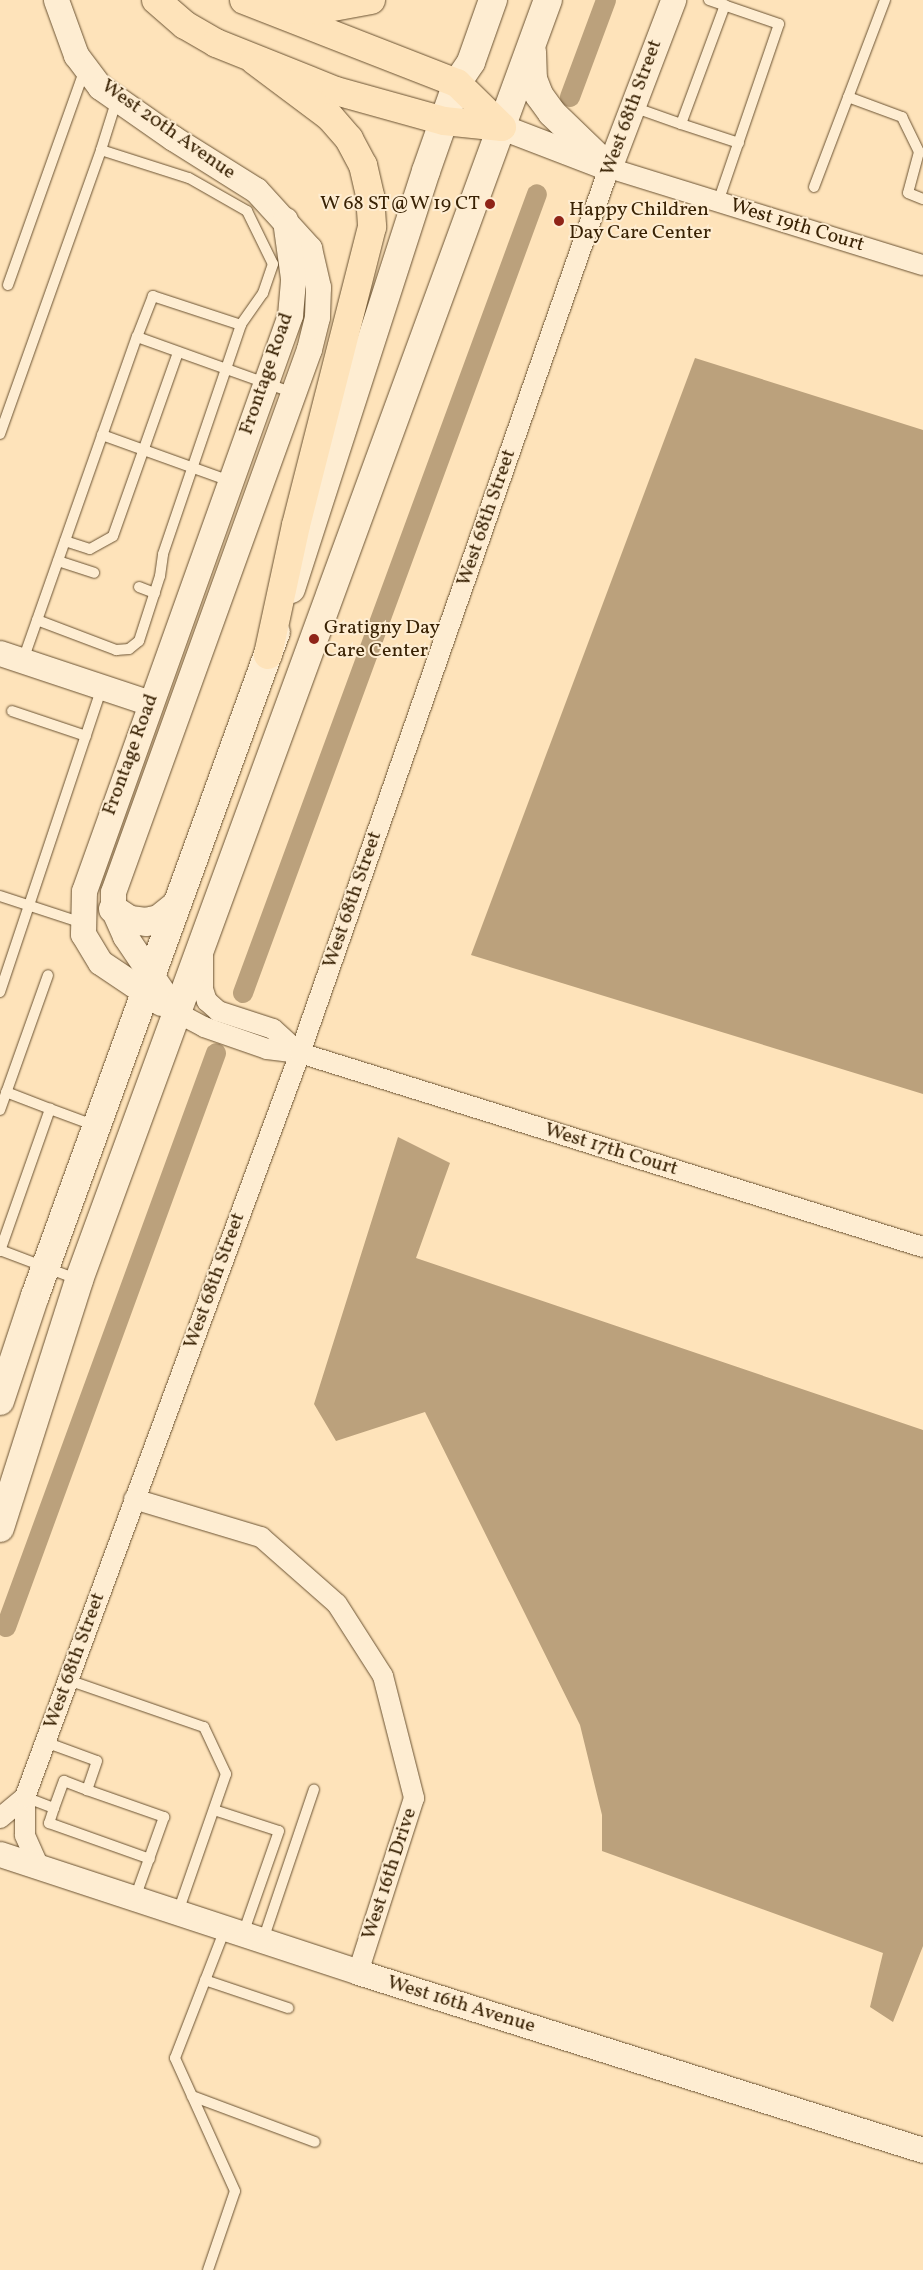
<!DOCTYPE html>
<html>
<head>
<meta charset="utf-8">
<style>
	body { margin:0 }
	#map { position:relative; width:923px; height:2270px; overflow:hidden; background:#fee3ba; font-family:Vollkorn,serif }
	div>[style] { position:absolute }
	[style*='--x'] { left:calc(var(--x)*1px); top:calc(var(--y)*1px); width:calc(var(--w)*1px); rotate:calc(var(--a)*1deg) }
	.water>* { inset:0; background:#bba17c }
	.canal>* { height:20px; margin:-10px; padding:0 10px; transform-origin:10px; border-radius:10px; background:#bba17c }
	.roads { filter:drop-shadow(0 0 1px #6a5232) drop-shadow(0 0 1px #6a5232) }
	.service>* { height:10px; margin:-5px; padding:0 5px; transform-origin:5px; border-radius:5px; background:#feedd2 }
	.minor>* { height:20px; margin:-10px; padding:0 10px; transform-origin:10px; border-radius:10px; background:#feedd2 }
	.tertiary>* { height:25px; margin:-12.5px; padding:0 12.5px; transform-origin:12.5px; border-radius:12.5px; background:#feedd2 }
	.secondary>* { height:28px; margin:-14px; padding:0 14px; transform-origin:14px; border-radius:14px; background:#feedd2 }
	.motorway>* { height:28px; margin:-14px; padding:0 14px; transform-origin:14px; border-radius:14px; background:#fee3ba }
	.dots>* { width:14px; height:14px; translate:-50% -50%; box-sizing:border-box; border:2px solid #feedd2; border-radius:50% }
	span { translate:-50% -50%; white-space:nowrap; text-align:center; line-height:1.15; -webkit-text-stroke:4px #feedd2; paint-order:stroke }
	.street-label { font-size:20px; color:#392204 }
	.poi-label { font-size:20px; color:#392204 }
	.right { translate:-100% -50%; text-align:right }
	.left { translate:0 -50%; text-align:left }
</style>
</head>
<body>
<div id="map">
	<div class="water">
		<i style="clip-path:polygon(695px 358px,923px 430px,923px 1094px,471px 955px)"></i>
		<i style="clip-path:polygon(398px 1137px,450px 1163px,416px 1258px,923px 1430px,923px 1946px,893px 2022px,870px 2007px,883px 1953px,602px 1851px,602px 1815px,580px 1725px,425px 1412px,336px 1441px,314px 1404px)"></i>
	</div>
	<div class="canal">
		<i style="--x:570;--y:97;--w:103;--a:-69.6"></i>
		<i style="--x:243;--y:993;--w:851;--a:-69.8"></i>
		<i style="--x:6;--y:1627;--w:611;--a:-69.9"></i>
	</div>
	<div class="roads">
		<div class="service">
			<i style="--x:709;--y:0;--w:74;--a:18.9"></i>
			<i style="--x:779;--y:24;--w:188;--a:108.9"></i>
			<i style="--x:725;--y:5;--w:127;--a:110.3"></i>
			<i style="--x:681;--y:124;--w:61;--a:18.1"></i>
			<i style="--x:848;--y:97;--w:58;--a:20.3"></i>
			<i style="--x:902;--y:117;--w:39;--a:64"></i>
			<i style="--x:919;--y:152;--w:42;--a:105"></i>
			<i style="--x:908;--y:193;--w:16;--a:22"></i>
			<i style="--x:117;--y:99;--w:53;--a:107.4"></i>
			<i style="--x:101;--y:150;--w:92;--a:17.7"></i>
			<i style="--x:189;--y:178;--w:67;--a:29.6"></i>
			<i style="--x:247;--y:211;--w:59;--a:63.9"></i>
			<i style="--x:273;--y:264;--w:31;--a:109"></i>
			<i style="--x:263;--y:293;--w:39;--a:125"></i>
			<i style="--x:633;--y:107;--w:51;--a:19.5"></i>
			<i style="--x:814;--y:187;--w:200;--a:-69.2"></i>
			<i style="--x:8;--y:285;--w:227;--a:-70.4"></i>
			<i style="--x:0;--y:434;--w:301;--a:-70.4"></i>
			<i style="--x:102;--y:435;--w:136;--a:19.8"></i>
			<i style="--x:65;--y:541;--w:26;--a:18"></i>
			<i style="--x:90;--y:549;--w:26;--a:-29"></i>
			<i style="--x:113;--y:536;--w:195;--a:-70.5"></i>
			<i style="--x:58;--y:561;--w:38;--a:18"></i>
			<i style="--x:139;--y:587;--w:17;--a:21"></i>
			<i style="--x:37;--y:620;--w:85;--a:20.8"></i>
			<i style="--x:116;--y:650;--w:13;--a:-4"></i>
			<i style="--x:129;--y:649;--w:13;--a:-39"></i>
			<i style="--x:139;--y:641;--w:68;--a:-72.1"></i>
			<i style="--x:160;--y:576;--w:22;--a:-82"></i>
			<i style="--x:163;--y:554;--w:242;--a:-71.2"></i>
			<i style="--x:241;--y:325;--w:93;--a:-161.8"></i>
			<i style="--x:153;--y:296;--w:44;--a:111.3"></i>
			<i style="--x:23;--y:660;--w:343;--a:-70.6"></i>
			<i style="--x:137;--y:337;--w:166;--a:19.7"></i>
			<i style="--x:12;--y:711;--w:78;--a:18.7"></i>
			<i style="--x:0;--y:896;--w:86;--a:18.2"></i>
			<i style="--x:0;--y:992;--w:321;--a:-71.5"></i>
			<i style="--x:6;--y:1092;--w:47;--a:21.1"></i>
			<i style="--x:0;--y:1110;--w:143;--a:-70.4"></i>
			<i style="--x:0;--y:1250;--w:85;--a:20.8"></i>
			<i style="--x:0;--y:1251;--w:151;--a:-70.6"></i>
			<i style="--x:50;--y:1109;--w:49;--a:20.3"></i>
			<i style="--x:68;--y:1680;--w:144;--a:19.1"></i>
			<i style="--x:204;--y:1727;--w:52;--a:64.9"></i>
			<i style="--x:226;--y:1774;--w:146;--a:109.2"></i>
			<i style="--x:45;--y:1742;--w:55;--a:20.1"></i>
			<i style="--x:97;--y:1761;--w:31;--a:109"></i>
			<i style="--x:87;--y:1790;--w:82;--a:19.3"></i>
			<i style="--x:164;--y:1817;--w:86;--a:109.7"></i>
			<i style="--x:25;--y:1797;--w:31;--a:21"></i>
			<i style="--x:54;--y:1808;--w:16;--a:108"></i>
			<i style="--x:49;--y:1823;--w:107;--a:19.6"></i>
			<i style="--x:54;--y:1808;--w:29;--a:-70"></i>
			<i style="--x:64;--y:1781;--w:25;--a:21"></i>
			<i style="--x:214;--y:1810;--w:68;--a:17.9"></i>
			<i style="--x:279;--y:1831;--w:109;--a:109.3"></i>
			<i style="--x:263;--y:1940;--w:159;--a:-71.3"></i>
			<i style="--x:205;--y:1980;--w:88;--a:18.6"></i>
			<i style="--x:192;--y:2096;--w:131;--a:20.5"></i>
			<i style="--x:208;--y:2270;--w:83;--a:-71.1"></i>
			<i style="--x:235;--y:2191;--w:146;--a:-114.3"></i>
			<i style="--x:175;--y:2058;--w:138;--a:-68.8"></i>
		</div>
		<div class="minor">
			<i style="--x:203;--y:955;--w:34;--a:90"></i>
			<i style="--x:203;--y:989;--w:13;--a:72"></i>
			<i style="--x:207;--y:1001;--w:15;--a:42"></i>
			<i style="--x:218;--y:1011;--w:58;--a:18.1"></i>
			<i style="--x:273;--y:1029;--w:36;--a:42"></i>
			<i style="--x:176;--y:1012;--w:32;--a:28"></i>
			<i style="--x:204;--y:1027;--w:67;--a:19.2"></i>
			<i style="--x:267;--y:1049;--w:33;--a:7"></i>
			<i style="--x:300;--y:1053;--w:653;--a:17.3"></i>
			<i style="--x:134;--y:1499;--w:133;--a:16.7"></i>
			<i style="--x:261;--y:1537;--w:101;--a:41.4"></i>
			<i style="--x:337;--y:1604;--w:85;--a:57.4"></i>
			<i style="--x:383;--y:1676;--w:126;--a:75.7"></i>
			<i style="--x:414;--y:1798;--w:183;--a:107.8"></i>
			<i style="--x:0;--y:1818;--w:33;--a:-40"></i>
			<i style="--x:39;--y:1867;--w:35;--a:-114"></i>
			<i style="--x:25;--y:1835;--w:38;--a:-90"></i>
			<i style="--x:25;--y:1797;--w:793;--a:-69.71"></i>
			<i style="--x:300;--y:1053;--w:937;--a:-70.75"></i>
			<i style="--x:609;--y:168;--w:329;--a:17.2"></i>
		</div>
		<div class="tertiary">
			<i style="--x:56;--y:0;--w:59;--a:70"></i>
			<i style="--x:76;--y:55;--w:40;--a:53"></i>
			<i style="--x:100;--y:87;--w:89;--a:34.9"></i>
			<i style="--x:173;--y:138;--w:98;--a:32.1"></i>
			<i style="--x:256;--y:190;--w:79;--a:47.6"></i>
			<i style="--x:309;--y:248;--w:40;--a:77"></i>
			<i style="--x:318;--y:287;--w:30;--a:92"></i>
			<i style="--x:317;--y:317;--w:33;--a:104"></i>
			<i style="--x:309;--y:349;--w:577;--a:109.85"></i>
			<i style="--x:113;--y:892;--w:17;--a:90"></i>
			<i style="--x:113;--y:909;--w:30;--a:66"></i>
			<i style="--x:125;--y:936;--w:92;--a:56.1"></i>
			<i style="--x:502;--y:127;--w:115;--a:21"></i>
			<i style="--x:609;--y:168;--w:180;--a:-69.1"></i>
			<i style="--x:0;--y:653;--w:158;--a:18.4"></i>
			<i style="--x:161;--y:1003;--w:73;--a:-146.1"></i>
			<i style="--x:100;--y:962;--w:33;--a:-121"></i>
			<i style="--x:83;--y:934;--w:43;--a:-88.7"></i>
			<i style="--x:84;--y:891;--w:612;--a:-70.32"></i>
			<i style="--x:290;--y:315;--w:37;--a:-85"></i>
			<i style="--x:293;--y:278;--w:59;--a:-97.9"></i>
			<i style="--x:0;--y:1854;--w:377;--a:18.2"></i>
			<i style="--x:358;--y:1972;--w:592;--a:17.49"></i>
		</div>
		<div class="secondary">
			<i style="--x:532;--y:52;--w:27;--a:88"></i>
			<i style="--x:533;--y:79;--w:17;--a:69"></i>
			<i style="--x:539;--y:95;--w:22;--a:54"></i>
			<i style="--x:552;--y:113;--w:79;--a:44"></i>
			<i style="--x:291;--y:589;--w:439;--a:-72.1"></i>
			<i style="--x:426;--y:171;--w:93;--a:-70.6"></i>
			<i style="--x:457;--y:83;--w:25;--a:-56"></i>
			<i style="--x:471;--y:62;--w:66;--a:-70.5"></i>
			<i style="--x:113;--y:909;--w:20;--a:33"></i>
			<i style="--x:130;--y:920;--w:16;--a:7"></i>
			<i style="--x:146;--y:922;--w:13;--a:-13"></i>
			<i style="--x:159;--y:919;--w:22;--a:-39"></i>
			<i style="--x:0;--y:1401;--w:111;--a:-71.6"></i>
			<i style="--x:35;--y:1296;--w:706;--a:-70.05"></i>
			<i style="--x:0;--y:1528;--w:260;--a:-72.3"></i>
			<i style="--x:79;--y:1280;--w:1363;--a:-69.88"></i>
		</div>
		<div class="motorway">
			<i style="--x:156;--y:0;--w:38;--a:41"></i>
			<i style="--x:185;--y:25;--w:36;--a:30"></i>
			<i style="--x:216;--y:43;--w:129;--a:21.8"></i>
			<i style="--x:336;--y:91;--w:112;--a:15.5"></i>
			<i style="--x:444;--y:121;--w:58;--a:5.9"></i>
			<i style="--x:244;--y:0;--w:229;--a:21.3"></i>
			<i style="--x:457;--y:83;--w:63;--a:44.4"></i>
			<i style="--x:281;--y:9;--w:36;--a:2"></i>
			<i style="--x:317;--y:10;--w:55;--a:-10.5"></i>
			<i style="--x:254;--y:60;--w:95;--a:36.9"></i>
			<i style="--x:330;--y:117;--w:29;--a:49"></i>
			<i style="--x:349;--y:139;--w:30;--a:62"></i>
			<i style="--x:363;--y:165;--w:32;--a:77"></i>
			<i style="--x:370;--y:196;--w:31;--a:86"></i>
			<i style="--x:372;--y:227;--w:308;--a:104.3"></i>
			<i style="--x:296;--y:525;--w:133;--a:102.2"></i>
		</div>
	</div>
	<div class="dots">
		<i style="left:490px;top:204px;background:#8f2418"></i>
		<i style="left:559px;top:221px;background:#8f2418"></i>
		<i style="left:314px;top:639px;background:#8f2418"></i>
	</div>
	<div class="street-label">
		<span style="left:632px;top:108px;rotate:-70deg">West 68th Street</span>
		<span style="left:168px;top:130px;rotate:35deg">West 20th Avenue</span>
		<span style="left:797px;top:226px;rotate:17deg">West 19th Court</span>
		<span style="left:267px;top:374px;rotate:-71deg">Frontage Road</span>
		<span style="left:487px;top:518px;rotate:-71deg">West 68th Street</span>
		<span style="left:131px;top:755px;rotate:-70deg">Frontage Road</span>
		<span style="left:353px;top:900px;rotate:-71deg">West 68th Street</span>
		<span style="left:611px;top:1150px;rotate:17deg">West 17th Court</span>
		<span style="left:215px;top:1281px;rotate:-70deg">West 68th Street</span>
		<span style="left:75px;top:1661px;rotate:-70deg">West 68th Street</span>
		<span style="left:390px;top:1874px;rotate:-72deg">West 16th Drive</span>
		<span style="left:461px;top:2005px;rotate:17deg">West 16th Avenue</span>
	</div>
	<div class="poi-label">
		<span class="right" style="left:480px;top:204px">W 68 ST@W 19 CT</span>
		<span class="left" style="left:569px;top:222px">Happy Children<br>Day Care Center</span>
		<span class="left" style="left:324px;top:640px">Gratigny Day<br>Care Center</span>
	</div>
</div>
</body>
</html>
